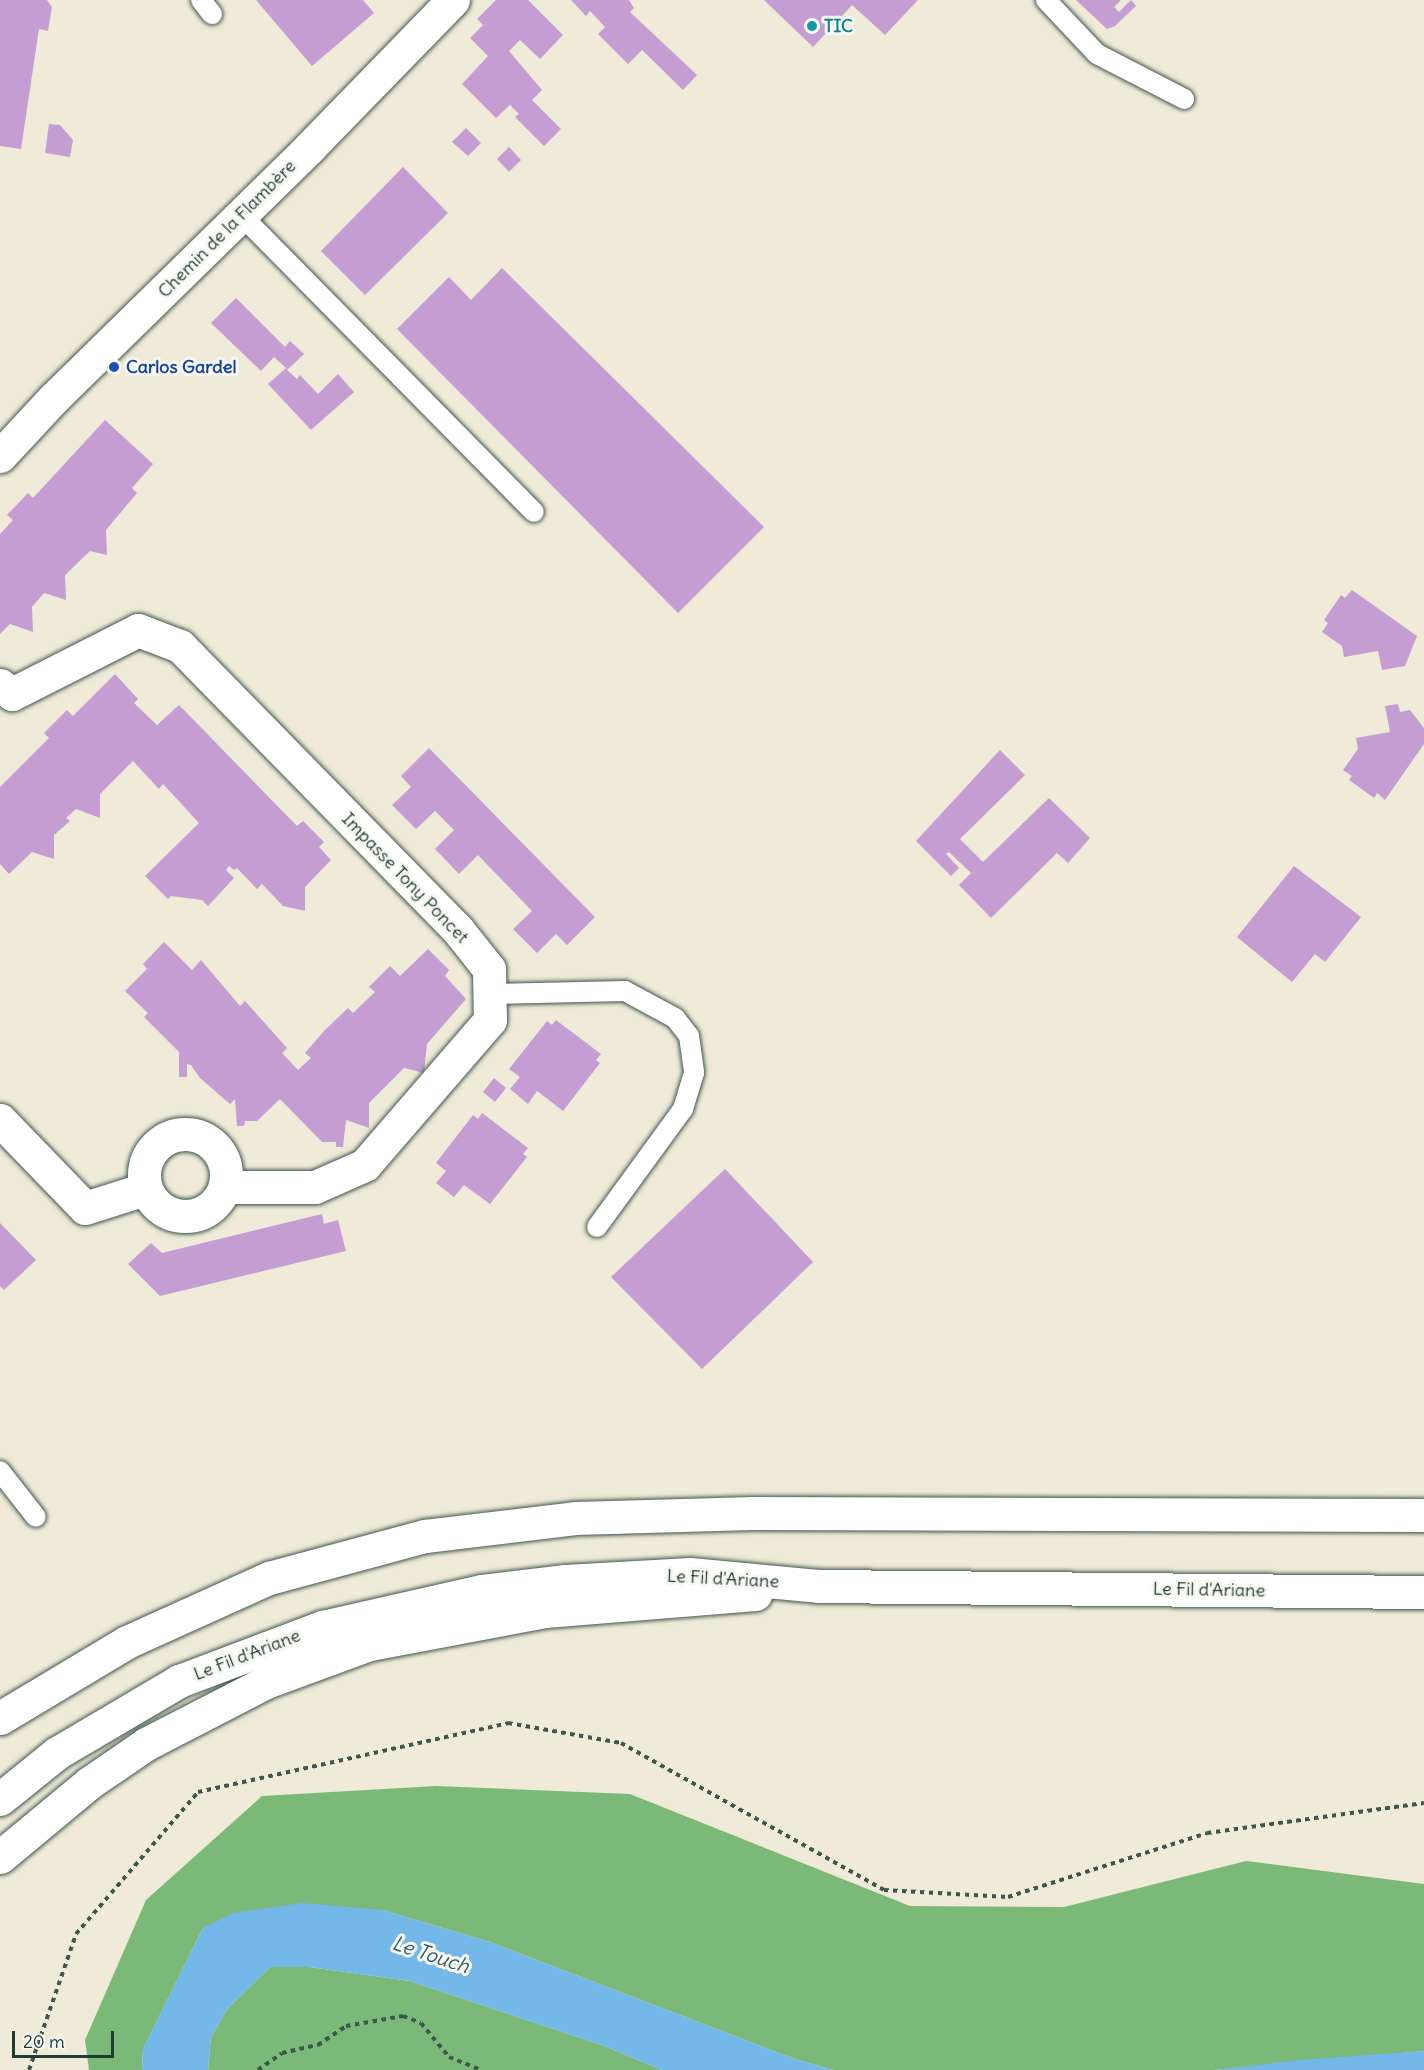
<!DOCTYPE html>
<html>
<head>
<meta charset="utf-8">
<style>
	body { margin:0 }
	#map { position:relative; width:1424px; height:2070px; overflow:hidden; background:#efebd8; font-family:Delius,sans-serif }
	div>[style] { position:absolute }
	[style*='--x'] { left:calc(var(--x)*1px); top:calc(var(--y)*1px); width:calc(var(--w)*1px); rotate:calc(var(--a)*1deg) }
	.forest>* { inset:0; background:#7bb979 }
	.water>* { inset:0; background:#73b8e9 }
	.building>* { inset:0; background:#c49dd2 }
	.path>* { height:4px; margin-top:-2px; transform-origin:0; background:repeating-linear-gradient(90deg,#3e574d 0 4.5px,transparent 0 9px) }
	.roads { filter:drop-shadow(0 0 2px #3e574d) drop-shadow(0 0 2px #3e574d) }
	.lane>* { height:20px; margin:-10px; padding:0 10px; transform-origin:10px; border-radius:10px; background:#fff }
	.street>* { height:33px; margin:-16.5px; padding:0 16.5px; transform-origin:16.5px; border-radius:16.5px; background:#fff }
	.street>.ring { margin:-16.5px; padding:0; box-sizing:content-box; background:none; border:33px solid #fff; border-radius:50% }
	.secondary>* { height:33px; margin:-16.5px; padding:0 16.5px; transform-origin:16.5px; border-radius:16.5px; background:#fff }
	.highway>* { height:33px; margin:-16.5px; padding:0 16.5px; transform-origin:16.5px; border-radius:16.5px; background:#fff }
	.dots>* { width:16px; height:16px; translate:-50% -50%; box-sizing:border-box; border:3px solid #f6f6f2; border-radius:50% }
	span { translate:-50% -50%; white-space:nowrap; text-align:center; line-height:1.15; -webkit-text-stroke:6px #f6f6f2; paint-order:stroke }
	.culture-label { font-size:18px; color:#0d838f; font-weight:700 }
	.left { translate:0 -50%; text-align:left }
	.street-label { font-size:18px; color:#1f3d34 }
	.transit-label { font-size:18px; color:#164399; font-weight:700 }
	.water-label { font-size:20px; color:#345c61; font-style:italic }
	.scale { position:absolute; left:12px; top:2031px; width:102px; height:27px; box-sizing:border-box; border:3px solid #1f3d34; border-top:0; padding-left:8px; font-size:18px; line-height:21px; white-space:nowrap; color:#1f3d34; -webkit-text-stroke:4px #f6f6f2; paint-order:stroke }
</style>
</head>
<body>
<div id="map">
	<div class="forest">
		<i style="clip-path:polygon(436px 1786px,630px 1794px,910px 1906px,1064px 1907px,1246px 1861px,1424px 1884px,1424px 2051px,1214px 2070px,833px 2070px,792px 2058px,490px 1942px,382px 1910px,203px 1928px,143px 2049px,142px 2070px,89px 2070px,85px 2040px,146px 1900px,262px 1796px)"></i>
		<i style="clip-path:polygon(270px 1967px,309px 1967px,410px 1981px,602px 2045px,662px 2070px,208px 2070px,211px 2037px,228px 2008px)"></i>
	</div>
	<div class="water">
		<i style="clip-path:polygon(302px 1903px,382px 1910px,490px 1942px,792px 2058px,833px 2070px,662px 2070px,602px 2045px,410px 1981px,309px 1967px,270px 1967px,228px 2008px,211px 2037px,208px 2070px,142px 2070px,143px 2049px,203px 1928px,233px 1913px)"></i>
		<i style="clip-path:polygon(1424px 2051px,1424px 2070px,1214px 2070px,1299px 2060px)"></i>
	</div>
	<div class="building">
		<i style="clip-path:polygon(0 0,47px 0,52px 7px,48px 31px,39px 29px,21px 149px,0 146px)"></i>
		<i style="clip-path:polygon(256px 0,363px 0,374px 13px,312px 66px)"></i>
		<i style="clip-path:polygon(496px 0,528px 0,563px 35px,540px 59px,520px 40px,509px 51px,542px 90px,532px 100px,561px 129px,544px 146px,515px 117px,519px 114px,510px 105px,496px 118px,462px 84px,488px 56px,470px 38px,483px 25px,477px 19px)"></i>
		<i style="clip-path:polygon(571px 0,629px 0,634px 8px,630px 12px,697px 75px,683px 90px,642px 50px,628px 64px,598px 34px,605px 27px,590px 11px,586px 16px)"></i>
		<i style="clip-path:polygon(764px 0,918px 0,885px 35px,852px 5px,813px 47px)"></i>
		<i style="clip-path:polygon(1076px 0,1121px 0,1114px 7px,1119px 12px,1131px 0,1136px 6px,1115px 26px,1107px 29px)"></i>
		<i style="clip-path:polygon(49px 124px,60px 125px,73px 140px,70px 157px,45px 153px)"></i>
		<i style="clip-path:polygon(466px 128px,481px 143px,468px 156px,452px 142px)"></i>
		<i style="clip-path:polygon(509px 147px,521px 160px,509px 172px,497px 159px)"></i>
		<i style="clip-path:polygon(403px 167px,448px 213px,365px 295px,321px 251px)"></i>
		<i style="clip-path:polygon(502px 268px,764px 527px,678px 613px,397px 329px,449px 277px,471px 300px)"></i>
		<i style="clip-path:polygon(236px 298px,285px 347px,290px 341px,304px 354px,287px 370px,297px 379px,300px 375px,318px 394px,338px 374px,354px 392px,311px 430px,268px 384px,286px 368px,274px 357px,261px 371px,211px 323px)"></i>
		<i style="clip-path:polygon(105px 420px,153px 464px,132px 488px,137px 493px,106px 530px,107px 555px,90px 551px,65px 575px,66px 600px,44px 593px,32px 607px,33px 632px,10px 624px,0 634px,0 534px,13px 520px,7px 515px,28px 493px,33px 498px)"></i>
		<i style="clip-path:polygon(1352px 590px,1417px 636px,1405px 666px,1382px 670px,1378px 651px,1344px 657px,1342px 646px,1322px 632px,1328px 623px,1324px 620px,1341px 595px,1345px 598px)"></i>
		<i style="clip-path:polygon(115px 674px,138px 699px,134px 703px,157px 725px,179px 705px,297px 826px,303px 821px,324px 842px,319px 847px,331px 860px,305px 887px,305px 911px,283px 906px,262px 884px,257px 889px,237px 868px,234px 870px,229px 866px,226px 870px,234px 878px,208px 906px,202px 900px,171px 896px,168px 899px,145px 876px,199px 823px,163px 784px,159px 789px,133px 761px,100px 794px,100px 818px,76px 809px,66px 818px,70px 821px,54px 835px,54px 859px,32px 852px,9px 874px,0 864px,0 787px,49px 738px,44px 733px,67px 710px,73px 716px)"></i>
		<i style="clip-path:polygon(1398px 704px,1400px 712px,1410px 710px,1424px 728px,1424px 744px,1385px 800px,1377px 793px,1374px 798px,1349px 780px,1352px 776px,1343px 770px,1358px 749px,1356px 738px,1390px 732px,1385px 706px)"></i>
		<i style="clip-path:polygon(429px 748px,595px 917px,567px 945px,556px 934px,537px 953px,513px 929px,532px 911px,478px 855px,459px 874px,435px 849px,454px 830px,435px 811px,416px 829px,392px 805px,411px 787px,401px 776px)"></i>
		<i style="clip-path:polygon(1000px 750px,1025px 775px,960px 839px,983px 862px,1049px 798px,1090px 838px,1068px 863px,1057px 853px,991px 918px,959px 885px,971px 873px,949px 852px,946px 854px,959px 868px,951px 876px,916px 841px)"></i>
		<i style="clip-path:polygon(1294px 866px,1361px 917px,1325px 962px,1315px 954px,1292px 982px,1237px 937px)"></i>
		<i style="clip-path:polygon(164px 942px,192px 970px,201px 960px,240px 1006px,245px 1001px,287px 1048px,282px 1053px,298px 1070px,311px 1058px,305px 1053px,325px 1030px,348px 1008px,353px 1013px,375px 992px,369px 987px,390px 966px,400px 976px,428px 949px,449px 970px,445px 976px,466px 999px,427px 1044px,424px 1073px,404px 1068px,369px 1103px,369px 1128px,346px 1120px,343px 1147px,336px 1147px,336px 1142px,322px 1142px,280px 1099px,257px 1121px,245px 1121px,244px 1126px,237px 1126px,235px 1099px,230px 1104px,200px 1078px,191px 1065px,187px 1064px,187px 1077px,179px 1077px,179px 1052px,144px 1017px,148px 1013px,125px 991px,147px 969px,143px 964px)"></i>
		<i style="clip-path:polygon(556px 1020px,601px 1054px,596px 1060px,600px 1063px,563px 1111px,537px 1091px,528px 1104px,510px 1089px,520px 1077px,509px 1069px,547px 1021px,552px 1025px)"></i>
		<i style="clip-path:polygon(494px 1078px,506px 1088px,495px 1102px,483px 1092px)"></i>
		<i style="clip-path:polygon(482px 1113px,528px 1148px,523px 1154px,527px 1157px,490px 1204px,464px 1185px,454px 1197px,436px 1183px,446px 1171px,436px 1163px,473px 1115px,478px 1119px)"></i>
		<i style="clip-path:polygon(725px 1169px,813px 1262px,702px 1369px,611px 1277px)"></i>
		<i style="clip-path:polygon(322px 1214px,324px 1224px,338px 1220px,346px 1251px,160px 1296px,128px 1264px,151px 1243px,162px 1253px)"></i>
		<i style="clip-path:polygon(0 1223px,36px 1260px,4px 1290px,0 1286px)"></i>
	</div>
	<div class="path">
		<i style="--x:29;--y:2070;--w:144;--a:-70.9"></i>
		<i style="--x:76;--y:1934;--w:187;--a:-49.3"></i>
		<i style="--x:198;--y:1792;--w:318;--a:-12.5"></i>
		<i style="--x:508;--y:1723;--w:115;--a:10"></i>
		<i style="--x:621;--y:1743;--w:301;--a:29.2"></i>
		<i style="--x:884;--y:1890;--w:124;--a:3.2"></i>
		<i style="--x:1008;--y:1897;--w:209;--a:-17.8"></i>
		<i style="--x:1207;--y:1833;--w:219;--a:-7.9"></i>
		<i style="--x:258;--y:2070;--w:29;--a:-35"></i>
		<i style="--x:282;--y:2053;--w:37;--a:-13"></i>
		<i style="--x:318;--y:2045;--w:34;--a:-34"></i>
		<i style="--x:346;--y:2026;--w:58;--a:-10"></i>
		<i style="--x:403;--y:2016;--w:19;--a:21"></i>
		<i style="--x:421;--y:2023;--w:44;--a:50.5"></i>
		<i style="--x:449;--y:2057;--w:35;--a:22"></i>
	</div>
	<div class="roads">
		<div class="lane">
			<i style="--x:201;--y:0;--w:18;--a:52"></i>
			<i style="--x:1046;--y:0;--w:74;--a:46.6"></i>
			<i style="--x:1097;--y:54;--w:98;--a:27.3"></i>
			<i style="--x:241;--y:215;--w:417;--a:45.4"></i>
			<i style="--x:492;--y:994;--w:133;--a:-1.3"></i>
			<i style="--x:625;--y:991;--w:57;--a:28.4"></i>
			<i style="--x:675;--y:1018;--w:23;--a:52"></i>
			<i style="--x:689;--y:1036;--w:37;--a:82"></i>
			<i style="--x:694;--y:1073;--w:38;--a:107"></i>
			<i style="--x:683;--y:1109;--w:146;--a:126.1"></i>
			<i style="--x:0;--y:1471;--w:58;--a:52"></i>
		</div>
		<div class="street">
			<i style="--x:0;--y:685;--w:15;--a:37"></i>
			<i style="--x:12;--y:694;--w:141;--a:-26.9"></i>
			<i style="--x:138;--y:630;--w:45;--a:20.9"></i>
			<i style="--x:180;--y:646;--w:397;--a:45.6"></i>
			<i style="--x:458;--y:930;--w:50;--a:51.5"></i>
			<i style="--x:489;--y:969;--w:51;--a:88.9"></i>
			<i style="--x:490;--y:1020;--w:191;--a:130.8"></i>
			<i style="--x:365;--y:1165;--w:55;--a:156.3"></i>
			<i style="--x:315;--y:1187;--w:88;--a:180"></i>
			<i style="--x:0;--y:1120;--w:122;--a:46"></i>
			<i style="--x:85;--y:1208;--w:63;--a:-17.6"></i>
			<i class="ring" style="left:144px;top:1134px;width:49px;height:49px"></i>
		</div>
		<div class="secondary">
			<i style="--x:0;--y:456;--w:78;--a:-47.1"></i>
			<i style="--x:53;--y:399;--w:360;--a:-44.4"></i>
			<i style="--x:310;--y:147;--w:205;--a:-45.8"></i>
		</div>
		<div class="highway">
			<i style="--x:0;--y:1718;--w:148;--a:-30.9"></i>
			<i style="--x:127;--y:1642;--w:156;--a:-24.3"></i>
			<i style="--x:269;--y:1578;--w:162;--a:-15.1"></i>
			<i style="--x:425;--y:1536;--w:151;--a:-6.8"></i>
			<i style="--x:575;--y:1518;--w:178;--a:-1.6"></i>
			<i style="--x:753;--y:1513;--w:671;--a:0.17"></i>
			<i style="--x:0;--y:1799;--w:73;--a:-38.9"></i>
			<i style="--x:57;--y:1753;--w:142;--a:-30.5"></i>
			<i style="--x:179;--y:1681;--w:153;--a:-20.7"></i>
			<i style="--x:322;--y:1627;--w:164;--a:-12.7"></i>
			<i style="--x:482;--y:1591;--w:84;--a:-6.9"></i>
			<i style="--x:565;--y:1581;--w:125;--a:-3.2"></i>
			<i style="--x:690;--y:1574;--w:130;--a:5.3"></i>
			<i style="--x:819;--y:1586;--w:605;--a:0.57"></i>
			<i style="--x:0;--y:1857;--w:116;--a:-39.7"></i>
			<i style="--x:89;--y:1783;--w:69;--a:-34.4"></i>
			<i style="--x:146;--y:1744;--w:135;--a:-27.3"></i>
			<i style="--x:266;--y:1682;--w:111;--a:-20.1"></i>
			<i style="--x:370;--y:1644;--w:178;--a:-10.7"></i>
			<i style="--x:545;--y:1611;--w:211;--a:-4.6"></i>
		</div>
	</div>
	<div class="dots">
		<i style="left:812px;top:26px;background:#0f9aa8"></i>
		<i style="left:114px;top:367px;background:#1a4fb4"></i>
	</div>
	<div class="culture-label">
		<span class="left" style="left:824px;top:26px">TIC</span>
	</div>
	<div class="street-label">
		<span style="left:227px;top:229px;rotate:-45deg">Chemin de la Flambère</span>
		<span style="left:405px;top:878px;rotate:46deg">Impasse Tony Poncet</span>
		<span style="left:723px;top:1579px;rotate:3deg">Le Fil d'Ariane</span>
		<span style="left:1209px;top:1590px;rotate:1deg">Le Fil d'Ariane</span>
		<span style="left:247px;top:1655px;rotate:-21deg">Le Fil d'Ariane</span>
	</div>
	<div class="transit-label">
		<span class="left" style="left:126px;top:367px">Carlos Gardel</span>
	</div>
	<div class="water-label">
		<span style="left:431px;top:1954px;rotate:18deg">Le Touch</span>
	</div>
	<div class="scale">20 m</div>
</div>
</body>
</html>
